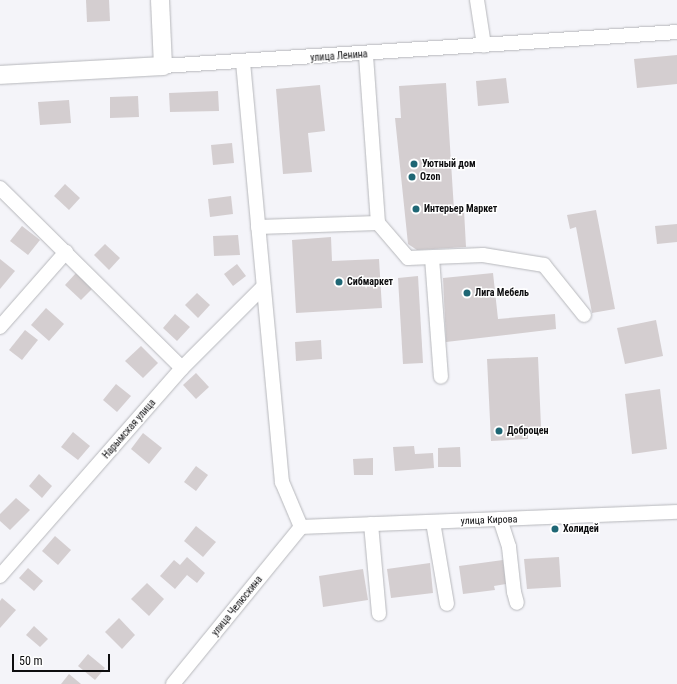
<!DOCTYPE html>
<html>
<head>
<meta charset="utf-8">
<style>
	body { margin:0 }
	#map { position:relative; width:677px; height:684px; overflow:hidden; background:#f4f4f9; font-family:"Roboto Condensed",sans-serif }
	div>[style] { position:absolute }
	[style*='--x'] { left:calc(var(--x)*1px); top:calc(var(--y)*1px); width:calc(var(--w)*1px); rotate:calc(var(--a)*1deg) }
	.building>* { inset:0; background:#d4ced0 }
	.roads { filter:drop-shadow(0 0 1px #b6b7bb) drop-shadow(0 0 1px #b6b7bb) }
	.minor>* { height:14px; margin:-7px; padding:0 7px; transform-origin:7px; border-radius:7px; background:#fff }
	.major>* { height:18px; margin:-9px; padding:0 9px; transform-origin:9px; border-radius:9px; background:#fff }
	.dots>* { width:11px; height:11px; translate:-50% -50%; box-sizing:border-box; border:2px solid #fff; border-radius:50% }
	span { translate:-50% -50%; white-space:nowrap; text-align:center; line-height:1.15; -webkit-text-stroke:3px #fff; paint-order:stroke }
	.street-label { font-size:10px; color:#0d0d0f }
	.poi-label { font-size:10px; color:#0d0d0f; font-weight:700 }
	.left { translate:0 -50%; text-align:left }
	.scale { position:absolute; left:12px; top:654px; width:98px; height:18px; box-sizing:border-box; border:2px solid #0d0d0f; border-top:0; padding-left:5px; font-size:12px; line-height:14px; white-space:nowrap; color:#0d0d0f; -webkit-text-stroke:3px #fff; paint-order:stroke }
</style>
</head>
<body>
<div id="map">
	<div class="building">
		<i style="clip-path:polygon(86px 0,109px 0,110px 21px,87px 22px)"></i>
		<i style="clip-path:polygon(677px 55px,677px 84px,637px 88px,634px 59px)"></i>
		<i style="clip-path:polygon(506px 78px,509px 103px,478px 106px,476px 81px)"></i>
		<i style="clip-path:polygon(446px 83px,454px 210px,464px 210px,466px 247px,417px 250px,408px 244px,395px 118px,401px 118px,399px 86px)"></i>
		<i style="clip-path:polygon(320px 85px,325px 131px,308px 133px,312px 172px,283px 174px,276px 89px)"></i>
		<i style="clip-path:polygon(218px 91px,219px 111px,170px 112px,169px 93px)"></i>
		<i style="clip-path:polygon(138px 96px,139px 117px,110px 118px,110px 97px)"></i>
		<i style="clip-path:polygon(69px 100px,71px 123px,40px 125px,38px 102px)"></i>
		<i style="clip-path:polygon(232px 143px,234px 163px,213px 165px,211px 145px)"></i>
		<i style="clip-path:polygon(65px 184px,80px 198px,69px 210px,54px 196px)"></i>
		<i style="clip-path:polygon(231px 196px,233px 214px,210px 217px,208px 199px)"></i>
		<i style="clip-path:polygon(596px 210px,615px 309px,592px 313px,576px 227px,570px 229px,567px 215px)"></i>
		<i style="clip-path:polygon(677px 224px,677px 242px,657px 244px,655px 226px)"></i>
		<i style="clip-path:polygon(22px 226px,40px 240px,28px 255px,10px 241px)"></i>
		<i style="clip-path:polygon(238px 235px,240px 255px,214px 256px,213px 236px)"></i>
		<i style="clip-path:polygon(331px 237px,332px 261px,379px 259px,382px 308px,296px 313px,292px 240px)"></i>
		<i style="clip-path:polygon(105px 244px,120px 258px,109px 270px,94px 255px)"></i>
		<i style="clip-path:polygon(0 259px,15px 271px,0 289px)"></i>
		<i style="clip-path:polygon(237px 264px,246px 276px,233px 286px,224px 274px)"></i>
		<i style="clip-path:polygon(76px 273px,92px 289px,81px 300px,65px 285px)"></i>
		<i style="clip-path:polygon(493px 273px,498px 319px,555px 314px,556px 329px,446px 342px,443px 278px)"></i>
		<i style="clip-path:polygon(418px 276px,423px 363px,403px 364px,398px 278px)"></i>
		<i style="clip-path:polygon(197px 293px,210px 305px,198px 318px,185px 305px)"></i>
		<i style="clip-path:polygon(46px 308px,64px 324px,49px 341px,31px 325px)"></i>
		<i style="clip-path:polygon(175px 314px,190px 327px,177px 341px,163px 328px)"></i>
		<i style="clip-path:polygon(656px 320px,663px 356px,625px 364px,617px 328px)"></i>
		<i style="clip-path:polygon(25px 330px,38px 340px,22px 360px,9px 350px)"></i>
		<i style="clip-path:polygon(321px 340px,322px 359px,296px 361px,295px 342px)"></i>
		<i style="clip-path:polygon(141px 346px,158px 363px,143px 378px,125px 361px)"></i>
		<i style="clip-path:polygon(538px 357px,541px 427px,528px 428px,528px 439px,491px 441px,487px 359px)"></i>
		<i style="clip-path:polygon(196px 373px,209px 387px,196px 399px,183px 385px)"></i>
		<i style="clip-path:polygon(116px 384px,131px 396px,117px 412px,103px 400px)"></i>
		<i style="clip-path:polygon(660px 389px,667px 449px,632px 454px,625px 394px)"></i>
		<i style="clip-path:polygon(73px 432px,90px 446px,78px 460px,61px 447px)"></i>
		<i style="clip-path:polygon(143px 433px,162px 448px,149px 464px,131px 449px)"></i>
		<i style="clip-path:polygon(414px 446px,415px 454px,433px 453px,434px 468px,395px 471px,393px 447px)"></i>
		<i style="clip-path:polygon(460px 447px,461px 467px,438px 467px,438px 448px)"></i>
		<i style="clip-path:polygon(373px 458px,373px 475px,354px 475px,353px 459px)"></i>
		<i style="clip-path:polygon(196px 466px,208px 475px,196px 491px,184px 482px)"></i>
		<i style="clip-path:polygon(39px 474px,52px 486px,42px 498px,29px 486px)"></i>
		<i style="clip-path:polygon(16px 498px,30px 510px,10px 530px,0 521px,0 514px)"></i>
		<i style="clip-path:polygon(196px 526px,216px 542px,203px 557px,184px 541px)"></i>
		<i style="clip-path:polygon(55px 536px,71px 550px,58px 565px,42px 551px)"></i>
		<i style="clip-path:polygon(187px 557px,205px 573px,197px 583px,187px 575px,175px 589px,160px 576px,174px 560px,180px 565px)"></i>
		<i style="clip-path:polygon(559px 557px,561px 587px,527px 589px,524px 559px)"></i>
		<i style="clip-path:polygon(503px 560px,506px 584px,494px 586px,495px 590px,463px 594px,459px 566px)"></i>
		<i style="clip-path:polygon(430px 563px,433px 593px,391px 598px,387px 569px)"></i>
		<i style="clip-path:polygon(28px 568px,43px 581px,34px 591px,19px 578px)"></i>
		<i style="clip-path:polygon(363px 569px,368px 600px,323px 607px,319px 576px)"></i>
		<i style="clip-path:polygon(147px 583px,164px 599px,149px 616px,131px 599px)"></i>
		<i style="clip-path:polygon(2px 598px,16px 610px,0 628px,0 601px)"></i>
		<i style="clip-path:polygon(119px 618px,135px 635px,122px 649px,105px 632px)"></i>
		<i style="clip-path:polygon(34px 626px,48px 639px,40px 647px,26px 635px)"></i>
		<i style="clip-path:polygon(88px 654px,105px 668px,95px 680px,78px 666px)"></i>
		<i style="clip-path:polygon(69px 674px,81px 684px,61px 684px)"></i>
	</div>
	<div class="roads">
		<div class="minor">
			<i style="--x:477;--y:0;--w:46;--a:81.2"></i>
			<i style="--x:243;--y:62;--w:422;--a:84.7"></i>
			<i style="--x:282;--y:482;--w:49;--a:67.1"></i>
			<i style="--x:163;--y:66;--w:515;--a:-3.78"></i>
			<i style="--x:0;--y:188;--w:256;--a:44.7"></i>
			<i style="--x:378;--y:223;--w:46;--a:49.4"></i>
			<i style="--x:408;--y:258;--w:75;--a:-2.3"></i>
			<i style="--x:483;--y:255;--w:62;--a:9.3"></i>
			<i style="--x:544;--y:265;--w:64;--a:51.3"></i>
			<i style="--x:258;--y:227;--w:120;--a:-1.9"></i>
			<i style="--x:378;--y:223;--w:169;--a:-94.1"></i>
			<i style="--x:432;--y:258;--w:119;--a:85.7"></i>
			<i style="--x:0;--y:327;--w:100;--a:-48.7"></i>
			<i style="--x:500;--y:519;--w:29;--a:72"></i>
			<i style="--x:509;--y:547;--w:45;--a:83.7"></i>
			<i style="--x:514;--y:592;--w:11;--a:75"></i>
			<i style="--x:433;--y:522;--w:83;--a:80.3"></i>
			<i style="--x:371;--y:524;--w:90;--a:84.9"></i>
			<i style="--x:301;--y:527;--w:376;--a:-2.3"></i>
			<i style="--x:0;--y:576;--w:276;--a:-48.8"></i>
			<i style="--x:182;--y:368;--w:115;--a:-45"></i>
			<i style="--x:173;--y:684;--w:203;--a:-50.8"></i>
		</div>
		<div class="major">
			<i style="--x:0;--y:75;--w:163;--a:-3.2"></i>
			<i style="--x:163;--y:66;--w:66;--a:-92.6"></i>
		</div>
	</div>
	<div class="dots">
		<i style="left:414px;top:164px;background:#1f6775"></i>
		<i style="left:412px;top:177px;background:#1f6775"></i>
		<i style="left:416px;top:209px;background:#1f6775"></i>
		<i style="left:339px;top:282px;background:#1f6775"></i>
		<i style="left:467px;top:293px;background:#1f6775"></i>
		<i style="left:499px;top:431px;background:#1f6775"></i>
		<i style="left:555px;top:529px;background:#1f6775"></i>
	</div>
	<div class="street-label">
		<span style="left:339px;top:56px;rotate:-4deg">улица Ленина</span>
		<span style="left:129px;top:429px;rotate:-49deg">Нарымская улица</span>
		<span style="left:489px;top:520px;rotate:-2deg">улица Кирова</span>
		<span style="left:237px;top:606px;rotate:-51deg">улица Челюскина</span>
	</div>
	<div class="poi-label">
		<span class="left" style="left:422px;top:164px">Уютный дом</span>
		<span class="left" style="left:420px;top:177px">Ozon</span>
		<span class="left" style="left:424px;top:209px">Интерьер Маркет</span>
		<span class="left" style="left:347px;top:282px">Сибмаркет</span>
		<span class="left" style="left:475px;top:293px">Лига Мебель</span>
		<span class="left" style="left:507px;top:431px">Доброцен</span>
		<span class="left" style="left:563px;top:529px">Холидей</span>
	</div>
	<div class="scale">50 m</div>
</div>
</body>
</html>
